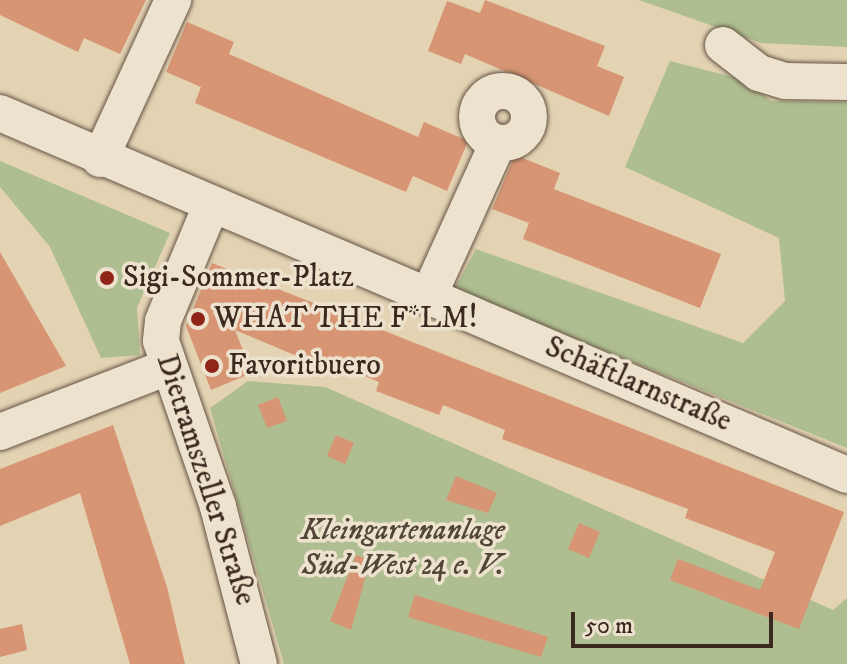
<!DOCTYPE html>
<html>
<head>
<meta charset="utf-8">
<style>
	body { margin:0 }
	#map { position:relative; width:847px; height:664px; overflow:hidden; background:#e3d3b3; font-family:"IM FELL DW Pica",serif }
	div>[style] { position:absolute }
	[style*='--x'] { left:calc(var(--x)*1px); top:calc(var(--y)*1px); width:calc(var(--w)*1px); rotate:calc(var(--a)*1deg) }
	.green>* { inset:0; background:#aebe90 }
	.building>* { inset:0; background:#d79573 }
	.roads { filter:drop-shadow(0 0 2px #655344) drop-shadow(0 0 2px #655344) }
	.minor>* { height:36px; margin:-18px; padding:0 18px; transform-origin:18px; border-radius:18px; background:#ede2ce }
	.minor>.ring { margin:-18px; padding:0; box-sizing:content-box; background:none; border:36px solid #ede2ce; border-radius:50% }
	.dots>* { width:22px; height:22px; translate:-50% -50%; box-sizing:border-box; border:4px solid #ede2ce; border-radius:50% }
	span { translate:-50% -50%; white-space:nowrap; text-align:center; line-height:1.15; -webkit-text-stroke:7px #ede2ce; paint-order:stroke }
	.poi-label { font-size:30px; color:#3b281f }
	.left { translate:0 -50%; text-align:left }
	.street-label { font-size:30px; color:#3b281f }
	.park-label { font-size:30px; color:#524636; font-style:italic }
	.scale { position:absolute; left:571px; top:612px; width:202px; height:36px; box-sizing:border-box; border:4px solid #3b281f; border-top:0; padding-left:10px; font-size:24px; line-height:28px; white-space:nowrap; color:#3b281f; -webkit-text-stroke:6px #ede2ce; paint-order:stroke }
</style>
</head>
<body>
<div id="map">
	<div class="green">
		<i style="clip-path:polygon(639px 0,847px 0,847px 47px,761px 43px)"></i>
		<i style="clip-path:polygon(670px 61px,745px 80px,771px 101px,847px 102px,847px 448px,454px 290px,476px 249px,743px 343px,785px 301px,779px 238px,625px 167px)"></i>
		<i style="clip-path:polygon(0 161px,170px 233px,137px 308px,140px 355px,101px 358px,50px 247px,0 187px)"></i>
		<i style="clip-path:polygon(248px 381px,325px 387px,833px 610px,847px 598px,847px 664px,284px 664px,210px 408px)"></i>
	</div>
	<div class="building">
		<i style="clip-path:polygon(0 0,146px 0,120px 54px,84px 38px,78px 52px,0 15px)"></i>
		<i style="clip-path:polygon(485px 0,605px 46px,597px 66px,624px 77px,609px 116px,465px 54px,461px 64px,428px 51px,447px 1px,480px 13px)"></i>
		<i style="clip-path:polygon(187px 22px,234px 42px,229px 54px,418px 137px,424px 122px,468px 141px,447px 191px,413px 176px,406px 192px,195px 103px,201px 87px,166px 72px)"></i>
		<i style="clip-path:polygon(515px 155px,560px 173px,554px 189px,721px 254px,700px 308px,523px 239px,529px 223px,492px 209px)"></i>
		<i style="clip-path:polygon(0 252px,66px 366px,0 393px)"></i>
		<i style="clip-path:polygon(212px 263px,844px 512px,799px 629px,670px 580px,678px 559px,760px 590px,775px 552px,685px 518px,688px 509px,502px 439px,505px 430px,443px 405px,439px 415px,376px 391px,379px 382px,319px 357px,316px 364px,235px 330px,252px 373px,211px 390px,186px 326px)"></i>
		<i style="clip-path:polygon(278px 397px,287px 421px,267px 428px,258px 405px)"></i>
		<i style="clip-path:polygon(113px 425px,167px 587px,185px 664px,130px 664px,80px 493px,0 526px,0 469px)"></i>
		<i style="clip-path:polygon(336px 435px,354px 443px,345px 464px,327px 456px)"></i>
		<i style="clip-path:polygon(456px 476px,497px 493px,488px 513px,446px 500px)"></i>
		<i style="clip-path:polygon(579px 523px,600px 532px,589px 558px,568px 549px)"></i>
		<i style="clip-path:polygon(356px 555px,370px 560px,351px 630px,330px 621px)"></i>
		<i style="clip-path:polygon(415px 595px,548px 637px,541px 657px,408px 617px)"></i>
		<i style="clip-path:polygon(22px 624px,27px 650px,0 657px,0 629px)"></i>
	</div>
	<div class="roads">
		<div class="minor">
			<i style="--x:723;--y:45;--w:46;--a:37.9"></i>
			<i style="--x:759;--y:73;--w:28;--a:17"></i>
			<i style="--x:786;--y:81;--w:61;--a:0.9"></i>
			<i class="ring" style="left:477px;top:91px;width:16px;height:16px"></i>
			<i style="--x:0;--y:113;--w:921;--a:23.14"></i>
			<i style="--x:100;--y:159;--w:175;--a:-65.3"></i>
			<i style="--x:210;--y:208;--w:122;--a:112.6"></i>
			<i style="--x:163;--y:321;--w:20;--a:96"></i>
			<i style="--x:161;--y:341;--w:176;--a:71"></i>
			<i style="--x:218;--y:507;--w:162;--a:75.4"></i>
			<i style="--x:428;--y:297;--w:169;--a:-65.6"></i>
			<i style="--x:0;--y:432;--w:180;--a:-21.2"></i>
		</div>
	</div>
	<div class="dots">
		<i style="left:107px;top:278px;background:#8f2418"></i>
		<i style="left:198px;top:319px;background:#8f2418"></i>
		<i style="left:212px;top:366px;background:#8f2418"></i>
	</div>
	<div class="poi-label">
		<span class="left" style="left:123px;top:278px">Sigi-Sommer-Platz</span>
		<span class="left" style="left:214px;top:319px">WHAT THE F*LM!</span>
		<span class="left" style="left:228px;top:366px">Favoritbuero</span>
	</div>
	<div class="street-label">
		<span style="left:638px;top:385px;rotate:23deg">Schäftlarnstraße</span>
		<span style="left:205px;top:480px;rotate:72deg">Dietramszeller Straße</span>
	</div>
	<div class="park-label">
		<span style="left:403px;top:548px">Kleingartenanlage<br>Süd-West 24 e. V.</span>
	</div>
	<div class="scale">50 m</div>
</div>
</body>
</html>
